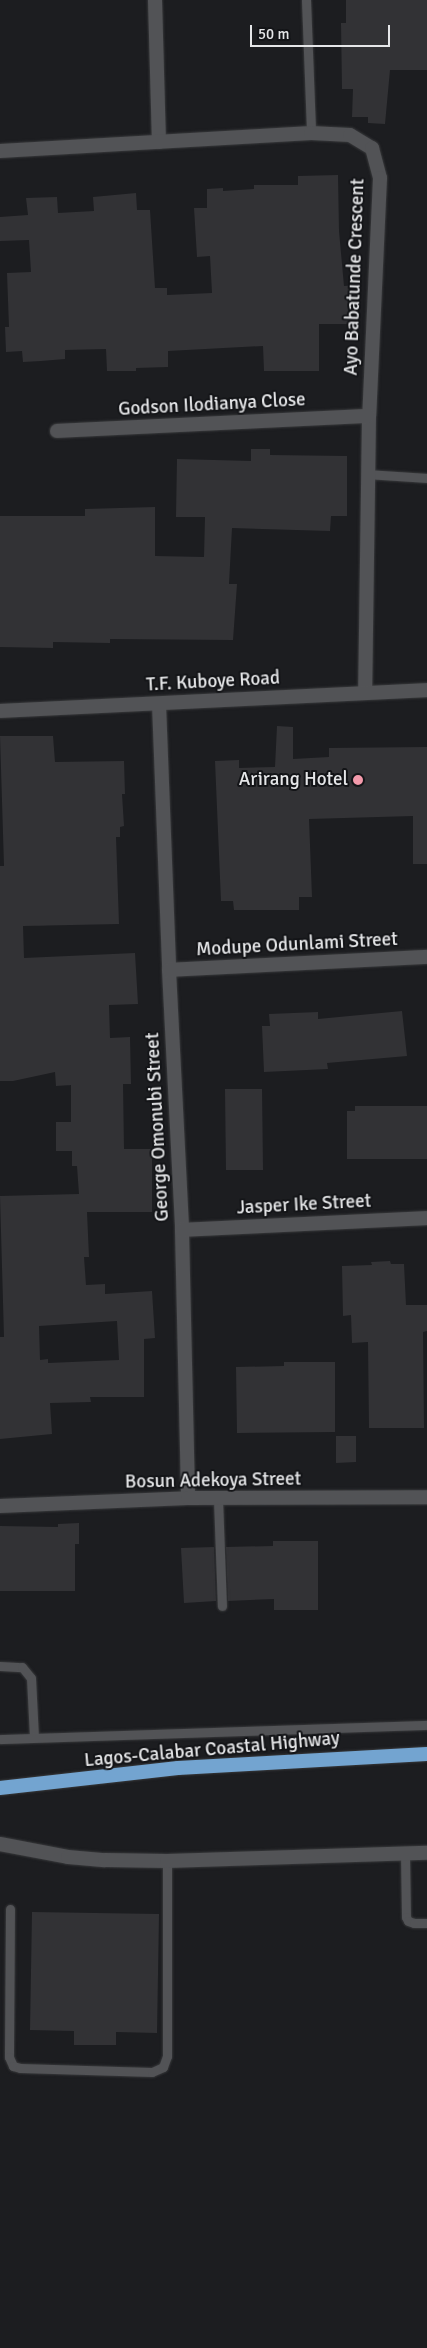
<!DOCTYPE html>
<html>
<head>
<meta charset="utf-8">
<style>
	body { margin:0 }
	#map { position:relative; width:427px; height:2348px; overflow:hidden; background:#1c1d20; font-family:Signika,sans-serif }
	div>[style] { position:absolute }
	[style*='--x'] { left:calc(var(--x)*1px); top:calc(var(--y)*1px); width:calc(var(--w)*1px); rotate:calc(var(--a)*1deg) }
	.building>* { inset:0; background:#323235 }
	.roads { filter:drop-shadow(0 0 1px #38393b) drop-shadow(0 0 1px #38393b) }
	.service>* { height:9px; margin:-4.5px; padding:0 4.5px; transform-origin:4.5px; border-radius:4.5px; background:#525356 }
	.minor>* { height:14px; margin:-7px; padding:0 7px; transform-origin:7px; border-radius:7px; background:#525356 }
	.tertiary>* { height:14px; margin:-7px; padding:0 7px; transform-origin:7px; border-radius:7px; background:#525356 }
	.trunk>* { height:14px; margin:-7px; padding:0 7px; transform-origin:7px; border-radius:7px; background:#73a4d0 }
	.dots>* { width:14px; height:14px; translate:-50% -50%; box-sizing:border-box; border:2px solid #131417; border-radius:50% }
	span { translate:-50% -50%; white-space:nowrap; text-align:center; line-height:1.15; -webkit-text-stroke:4px #131417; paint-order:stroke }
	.street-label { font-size:19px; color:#e5e6e8 }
	.poi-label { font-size:19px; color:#e5e6e8 }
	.right { translate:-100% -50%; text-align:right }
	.scale { position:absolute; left:250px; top:25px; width:140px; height:22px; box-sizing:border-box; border:2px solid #e5e6e8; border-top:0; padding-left:6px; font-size:15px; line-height:18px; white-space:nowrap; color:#e5e6e8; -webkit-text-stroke:4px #131417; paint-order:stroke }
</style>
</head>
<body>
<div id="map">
	<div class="building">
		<i style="clip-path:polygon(346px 0,427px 0,427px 70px,390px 70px,385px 124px,368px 123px,368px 117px,352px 117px,353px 89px,342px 89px,341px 23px,346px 23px)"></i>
		<i style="clip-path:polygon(338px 175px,339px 231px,344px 286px,357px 285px,358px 324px,319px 324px,319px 371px,264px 371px,263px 346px,168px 351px,168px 367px,136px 368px,136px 371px,107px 371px,106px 349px,65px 350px,65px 359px,41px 361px,23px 362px,22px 351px,6px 352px,5px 327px,9px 327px,7px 273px,31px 272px,29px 240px,0 241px,0 217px,28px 215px,26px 198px,57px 197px,58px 213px,94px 211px,93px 197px,136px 193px,137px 210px,150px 210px,155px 288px,167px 288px,167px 295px,212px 293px,210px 256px,197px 257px,194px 208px,207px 208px,207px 189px,223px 188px,223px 191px,254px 189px,254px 185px,298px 185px,298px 176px)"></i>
		<i style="clip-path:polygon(251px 449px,270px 449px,270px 455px,347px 456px,347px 516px,331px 516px,330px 531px,232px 528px,229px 584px,237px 584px,233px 640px,110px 639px,110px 643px,53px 642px,53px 648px,0 647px,0 516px,85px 516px,85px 509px,155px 507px,155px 556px,204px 557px,205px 517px,176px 517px,177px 459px,251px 461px)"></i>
		<i style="clip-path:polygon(277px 726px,293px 727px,293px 759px,329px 757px,329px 748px,427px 747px,427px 864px,413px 864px,413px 816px,309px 819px,312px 897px,299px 897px,299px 910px,234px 910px,233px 901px,221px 901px,215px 761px,239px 760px,239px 768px,275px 767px)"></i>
		<i style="clip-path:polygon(evenodd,0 736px,53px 736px,55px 762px,124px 761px,125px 794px,122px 794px,124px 826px,120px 827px,120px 837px,116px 837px,119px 924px,23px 926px,24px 958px,135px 953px,138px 1004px,109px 1005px,110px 1038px,130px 1037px,131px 1084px,123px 1084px,124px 1149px,152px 1149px,152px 1212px,87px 1212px,89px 1257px,84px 1257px,86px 1285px,105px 1284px,105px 1294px,152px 1291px,155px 1338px,144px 1339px,144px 1397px,90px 1397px,91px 1402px,50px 1403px,52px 1434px,0 1439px,0 1337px,4px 1337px,0 1196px,79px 1194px,77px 1166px,72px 1166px,72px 1151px,56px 1151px,56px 1122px,71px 1122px,71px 1085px,56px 1086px,55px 1072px,13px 1081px,0 1081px,0 866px,4px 866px,0 736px,117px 1321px,119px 1360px,48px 1363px,48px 1359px,40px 1360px,39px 1326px,117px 1321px)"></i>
		<i style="clip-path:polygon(402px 1011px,407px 1056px,327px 1063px,328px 1069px,264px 1072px,262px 1026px,270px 1026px,269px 1014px,318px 1012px,318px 1019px)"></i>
		<i style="clip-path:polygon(225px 1089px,262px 1089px,263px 1170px,226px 1170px)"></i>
		<i style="clip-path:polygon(355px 1106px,427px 1106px,427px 1159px,347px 1159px,347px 1111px,355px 1111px)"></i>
		<i style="clip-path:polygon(390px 1261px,391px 1264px,404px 1264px,406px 1305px,427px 1305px,427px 1331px,423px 1332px,424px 1428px,369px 1428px,368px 1342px,352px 1343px,351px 1315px,343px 1316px,342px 1266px,372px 1265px,371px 1262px)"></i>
		<i style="clip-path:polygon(284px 1362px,335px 1362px,335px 1432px,237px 1433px,236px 1367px,284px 1366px)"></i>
		<i style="clip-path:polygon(336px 1436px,356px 1436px,356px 1462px,336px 1463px)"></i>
		<i style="clip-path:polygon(79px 1523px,79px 1544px,75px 1544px,75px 1591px,0 1591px,0 1526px,58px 1527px,58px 1524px)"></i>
		<i style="clip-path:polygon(273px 1541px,318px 1541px,318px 1610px,274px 1610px,274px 1599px,228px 1601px,226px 1547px,273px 1546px)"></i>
		<i style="clip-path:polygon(214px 1547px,216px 1601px,184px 1603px,181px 1548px)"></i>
		<i style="clip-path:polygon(32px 1912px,159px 1914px,157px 2033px,116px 2032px,116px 2045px,74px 2045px,74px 2031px,30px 2030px)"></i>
	</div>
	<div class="roads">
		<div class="service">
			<i style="--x:306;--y:0;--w:133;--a:87.8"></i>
			<i style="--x:367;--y:474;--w:60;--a:3.8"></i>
			<i style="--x:218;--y:1499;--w:107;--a:87.9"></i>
			<i style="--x:0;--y:1666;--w:22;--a:3"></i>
			<i style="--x:22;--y:1667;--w:14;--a:51"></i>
			<i style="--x:31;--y:1678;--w:59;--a:87.1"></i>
			<i style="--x:0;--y:1739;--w:427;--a:-1.9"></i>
			<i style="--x:405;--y:1853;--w:64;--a:89.1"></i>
			<i style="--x:406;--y:1917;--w:4;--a:63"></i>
			<i style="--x:408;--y:1921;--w:6;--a:18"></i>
			<i style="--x:414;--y:1923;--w:13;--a:0"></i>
			<i style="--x:10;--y:1909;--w:148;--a:90.4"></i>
			<i style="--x:9;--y:2057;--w:10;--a:66"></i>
			<i style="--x:13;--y:2066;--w:7;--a:16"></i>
			<i style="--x:20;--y:2068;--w:132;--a:1.7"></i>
			<i style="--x:152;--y:2072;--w:12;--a:-24"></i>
			<i style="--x:163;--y:2067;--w:12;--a:-70"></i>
			<i style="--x:167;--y:2056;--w:195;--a:-90"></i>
		</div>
		<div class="minor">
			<i style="--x:155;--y:0;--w:142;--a:88.4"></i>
			<i style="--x:0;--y:151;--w:312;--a:-3.3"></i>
			<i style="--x:311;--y:133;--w:39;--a:3"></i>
			<i style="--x:350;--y:135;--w:26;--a:31"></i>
			<i style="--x:372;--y:148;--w:31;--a:75"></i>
			<i style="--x:380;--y:178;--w:238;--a:92.6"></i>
			<i style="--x:369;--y:416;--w:277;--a:90.8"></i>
			<i style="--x:57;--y:431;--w:312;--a:-2.8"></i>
			<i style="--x:159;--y:704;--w:266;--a:87.8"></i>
			<i style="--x:169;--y:970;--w:260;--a:87.1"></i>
			<i style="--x:182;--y:1230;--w:268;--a:88.7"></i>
			<i style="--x:169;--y:970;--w:258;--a:-2.9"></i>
			<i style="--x:182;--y:1230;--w:245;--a:-2.8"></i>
			<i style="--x:0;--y:1506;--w:188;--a:-2.4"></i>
			<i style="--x:188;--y:1498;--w:239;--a:-0.2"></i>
			<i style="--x:0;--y:1844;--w:69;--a:10.8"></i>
			<i style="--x:68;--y:1857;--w:37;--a:5"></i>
			<i style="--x:105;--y:1860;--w:62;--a:0.9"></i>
			<i style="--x:167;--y:1861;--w:260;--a:-1.8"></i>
		</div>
		<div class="tertiary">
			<i style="--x:0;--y:711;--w:428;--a:-2.8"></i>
		</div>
		<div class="trunk">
			<i style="--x:0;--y:1788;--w:179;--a:-6.4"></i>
			<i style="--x:178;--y:1768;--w:249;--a:-3.2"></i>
		</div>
	</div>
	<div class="dots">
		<i style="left:358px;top:780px;background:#f39aab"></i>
	</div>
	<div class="street-label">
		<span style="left:355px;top:277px;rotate:-88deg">Ayo Babatunde Crescent</span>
		<span style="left:212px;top:405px;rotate:-3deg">Godson Ilodianya Close</span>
		<span style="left:213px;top:682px;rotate:-3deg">T.F. Kuboye Road</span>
		<span style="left:297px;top:945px;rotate:-3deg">Modupe Odunlami Street</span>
		<span style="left:158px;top:1127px;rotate:-93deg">George Omonubi Street</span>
		<span style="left:304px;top:1205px;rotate:-3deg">Jasper Ike Street</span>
		<span style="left:213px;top:1481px;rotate:-1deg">Bosun Adekoya Street</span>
		<span style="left:212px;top:1750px;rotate:-5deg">Lagos-Calabar Coastal Highway</span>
	</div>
	<div class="poi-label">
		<span class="right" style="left:348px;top:780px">Arirang Hotel</span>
	</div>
	<div class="scale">50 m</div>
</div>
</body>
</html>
